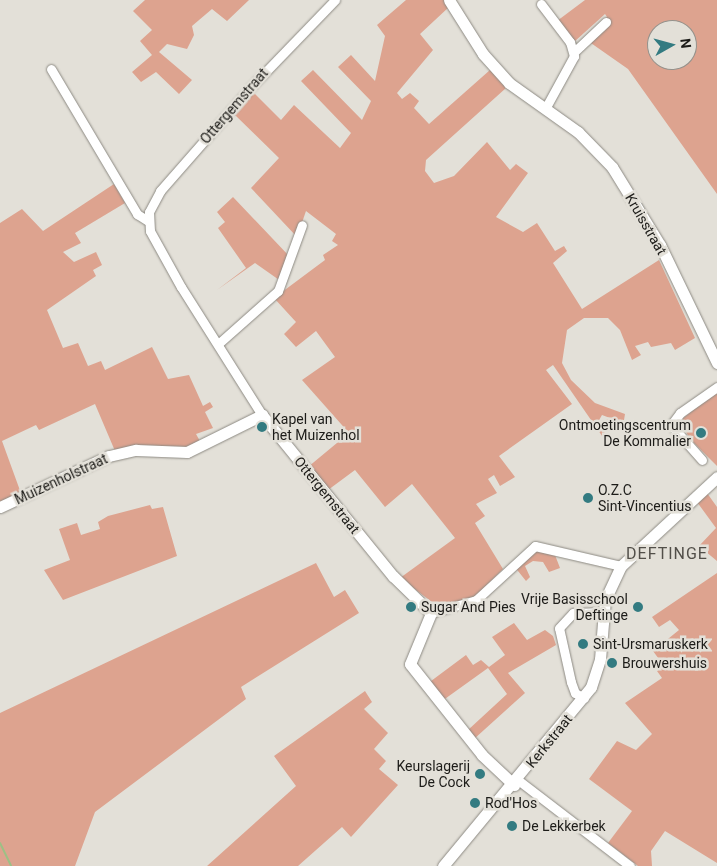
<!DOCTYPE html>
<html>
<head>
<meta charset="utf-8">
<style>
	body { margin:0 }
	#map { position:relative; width:717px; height:866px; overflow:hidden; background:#e3e0d8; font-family:Roboto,sans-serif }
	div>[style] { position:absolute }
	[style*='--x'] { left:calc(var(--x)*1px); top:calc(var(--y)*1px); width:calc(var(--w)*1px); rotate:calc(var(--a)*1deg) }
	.green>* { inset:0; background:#dda38f }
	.stream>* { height:2px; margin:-1px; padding:0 1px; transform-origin:1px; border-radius:1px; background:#9dc085 }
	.roads { filter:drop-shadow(0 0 1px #8d8a83) drop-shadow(0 0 1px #8d8a83) }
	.street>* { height:9px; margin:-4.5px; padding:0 4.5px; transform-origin:4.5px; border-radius:4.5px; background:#fff }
	.secondary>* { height:11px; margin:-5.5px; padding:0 5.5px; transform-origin:5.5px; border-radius:5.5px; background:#fff }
	.dots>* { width:14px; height:14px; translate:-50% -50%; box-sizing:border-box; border:2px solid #e3e0d8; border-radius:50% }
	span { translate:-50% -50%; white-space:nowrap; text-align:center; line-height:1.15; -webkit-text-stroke:5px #e3e0d8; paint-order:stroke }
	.street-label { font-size:14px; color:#1d1c19 }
	.poi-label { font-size:14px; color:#1d1c19 }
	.left { translate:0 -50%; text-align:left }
	.right { translate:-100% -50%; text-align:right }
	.quarter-label { font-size:16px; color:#524f49; letter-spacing:1px }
	.north { position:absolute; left:647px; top:20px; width:50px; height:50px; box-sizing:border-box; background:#e3e0d8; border:1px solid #94928c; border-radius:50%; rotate:83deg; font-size:14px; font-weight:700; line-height:20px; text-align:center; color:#1d1c19 }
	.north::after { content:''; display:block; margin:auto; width:18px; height:22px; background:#337b81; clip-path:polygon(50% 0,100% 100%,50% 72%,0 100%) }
</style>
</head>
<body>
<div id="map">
	<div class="green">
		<i style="clip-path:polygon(145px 0,249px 0,227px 21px,212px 9px,192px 26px,194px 35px,187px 49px,167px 44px,159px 52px,192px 80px,179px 94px,156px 72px,141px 82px,132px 72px,152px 55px,140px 41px,152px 30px,133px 11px)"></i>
		<i style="clip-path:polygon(406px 0,444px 0,449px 7px,420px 34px,433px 50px,397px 93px,402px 99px,410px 93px,419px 101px,414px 108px,429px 124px,490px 70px,506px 88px,426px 160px,425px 171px,434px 183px,454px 176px,487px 142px,510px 170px,516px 164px,528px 173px,496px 217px,523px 232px,537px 223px,555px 251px,564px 246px,567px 251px,553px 263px,582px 309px,659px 260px,695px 338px,675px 350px,671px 343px,651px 347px,648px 342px,635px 346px,641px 355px,632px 360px,620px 330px,608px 318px,584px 318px,567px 330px,562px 363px,571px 380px,595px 403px,625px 414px,624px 420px,607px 425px,604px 421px,610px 418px,602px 415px,598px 422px,612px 444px,609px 446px,553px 365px,546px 370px,572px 404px,499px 456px,515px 477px,500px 486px,494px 475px,488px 479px,497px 493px,476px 504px,485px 516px,475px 523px,503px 569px,473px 599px,440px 608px,400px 578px,455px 538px,412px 484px,385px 507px,355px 470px,328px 490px,308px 467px,349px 433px,302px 380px,335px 357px,316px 331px,296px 347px,284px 334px,296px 322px,274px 298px,325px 260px,323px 255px,338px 245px,332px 241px,336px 234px,306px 211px,297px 237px,251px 188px,279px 158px,235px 115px,254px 93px,281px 120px,294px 105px,340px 148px,351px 133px,301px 81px,313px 70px,362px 120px,371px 101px,338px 67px,351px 55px,375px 81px,385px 36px,377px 25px)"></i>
		<i style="clip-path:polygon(evenodd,585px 0,717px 0,717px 194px,628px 69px,588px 41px,607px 17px,605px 14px,574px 42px,557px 21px,585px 0,657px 30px,687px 30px,687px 60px,657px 60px,657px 30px)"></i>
		<i style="clip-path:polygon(114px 184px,125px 203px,75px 233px,81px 243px,63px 252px,74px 262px,96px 252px,102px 265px,93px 270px,96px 276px,47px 310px,63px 348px,78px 343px,88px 366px,101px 361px,105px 370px,152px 347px,168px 379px,189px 375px,203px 406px,210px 402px,213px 407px,205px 412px,213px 428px,196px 434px,201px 443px,193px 447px,115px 451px,95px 404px,39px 430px,36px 425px,2px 441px,22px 496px,0 504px,0 223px,22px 209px,43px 231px)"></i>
		<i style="clip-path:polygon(233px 197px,290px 257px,282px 282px,255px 263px,217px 290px,246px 268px,218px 228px,225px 222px,217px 212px)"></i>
		<i style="clip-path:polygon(717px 390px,717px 466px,690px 439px,680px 421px)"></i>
		<i style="clip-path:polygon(707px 493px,717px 507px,717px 561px,699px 546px,716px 528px,697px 502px)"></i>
		<i style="clip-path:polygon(150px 505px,152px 509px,163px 507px,177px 556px,63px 600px,44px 570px,70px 560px,59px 529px,77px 523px,81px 535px,100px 529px,98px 522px,108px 516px)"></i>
		<i style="clip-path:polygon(534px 550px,555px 555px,560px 568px,549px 572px,543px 562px,533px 561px,525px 566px,530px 577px,526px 581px,514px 566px)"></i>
		<i style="clip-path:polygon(316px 563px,334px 597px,345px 590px,359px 613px,241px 687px,246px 699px,95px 812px,75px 866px,0 866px,0 713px)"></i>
		<i style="clip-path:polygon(717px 573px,717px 863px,665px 831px,651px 851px,652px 866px,638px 866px,608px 843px,632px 811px,589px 779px,617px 741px,636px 750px,652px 734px,625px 703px,662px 678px,657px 671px,664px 666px,653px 651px,679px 630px,670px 620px,659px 627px,652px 617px)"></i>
		<i style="clip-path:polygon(514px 623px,527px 640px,545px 630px,553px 636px,556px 645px,508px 673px,525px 693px,474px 739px,468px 730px,507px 694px,488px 668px,442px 701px,427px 684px,466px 655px,473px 665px,481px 660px,489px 667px,505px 655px,492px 637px)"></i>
		<i style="clip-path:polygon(365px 691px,372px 702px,364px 709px,388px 733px,374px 749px,386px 761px,379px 769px,398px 785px,351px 837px,342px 827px,298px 866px,207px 866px,296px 786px,274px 756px)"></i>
	</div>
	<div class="stream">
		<i style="--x:0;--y:843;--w:25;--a:64"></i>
	</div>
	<div class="roads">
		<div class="street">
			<i style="--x:541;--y:4;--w:48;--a:52.7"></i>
			<i style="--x:570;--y:42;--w:15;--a:74"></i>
			<i style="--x:574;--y:56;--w:60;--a:118.7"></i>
			<i style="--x:574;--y:52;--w:44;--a:-43.2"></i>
			<i style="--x:51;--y:69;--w:169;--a:59.3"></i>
			<i style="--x:137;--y:214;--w:13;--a:32"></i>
			<i style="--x:218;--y:344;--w:80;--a:-41.5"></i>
			<i style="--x:278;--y:291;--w:70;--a:-70"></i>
			<i style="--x:262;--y:415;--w:151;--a:-122.3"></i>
			<i style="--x:181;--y:287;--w:64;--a:-119"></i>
			<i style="--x:150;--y:231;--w:19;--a:-93"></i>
			<i style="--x:149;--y:212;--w:24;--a:-62"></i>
			<i style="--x:160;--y:191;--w:138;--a:-48.8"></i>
			<i style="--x:251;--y:87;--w:121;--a:-46"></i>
			<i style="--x:702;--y:460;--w:47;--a:-131.5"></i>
			<i style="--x:671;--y:425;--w:15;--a:-53"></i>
			<i style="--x:680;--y:413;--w:45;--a:-35.1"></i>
			<i style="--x:431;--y:613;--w:47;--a:-16.1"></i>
			<i style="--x:476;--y:600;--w:80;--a:-42.5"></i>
			<i style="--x:535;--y:546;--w:88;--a:13.1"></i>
			<i style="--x:584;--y:698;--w:10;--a:-151"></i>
			<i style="--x:575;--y:693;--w:12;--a:-110"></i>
			<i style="--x:571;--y:682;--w:55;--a:-102.5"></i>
			<i style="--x:559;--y:628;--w:21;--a:-47"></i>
			<i style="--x:573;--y:613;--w:30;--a:-2"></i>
			<i style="--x:518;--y:780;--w:141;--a:37.5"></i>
		</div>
		<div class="secondary">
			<i style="--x:449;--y:0;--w:64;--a:57.8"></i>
			<i style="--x:483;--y:54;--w:39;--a:48"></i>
			<i style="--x:509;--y:83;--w:85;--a:35.4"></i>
			<i style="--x:578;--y:132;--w:49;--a:45.8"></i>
			<i style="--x:612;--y:167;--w:92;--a:58.4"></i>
			<i style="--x:660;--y:245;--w:131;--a:64.2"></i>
			<i style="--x:0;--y:507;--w:120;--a:-25.1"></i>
			<i style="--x:109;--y:456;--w:28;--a:-13"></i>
			<i style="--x:136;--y:450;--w:51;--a:2.2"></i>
			<i style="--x:187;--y:452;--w:84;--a:-26.3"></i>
			<i style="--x:262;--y:415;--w:208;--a:50.9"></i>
			<i style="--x:393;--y:576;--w:53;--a:44.2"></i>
			<i style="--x:431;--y:613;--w:55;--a:112.4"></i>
			<i style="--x:410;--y:664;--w:116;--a:51.6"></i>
			<i style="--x:482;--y:755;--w:44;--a:43.2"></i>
			<i style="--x:443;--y:866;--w:232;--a:-50.4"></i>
			<i style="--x:591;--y:687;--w:29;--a:-72"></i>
			<i style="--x:600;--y:659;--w:59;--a:-85.2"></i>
			<i style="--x:605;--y:600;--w:38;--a:-65"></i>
			<i style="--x:621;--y:566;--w:131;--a:-42.8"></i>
		</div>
	</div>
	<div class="dots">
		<i style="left:262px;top:427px;background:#337b81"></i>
		<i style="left:701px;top:433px;background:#337b81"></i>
		<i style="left:588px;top:498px;background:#337b81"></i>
		<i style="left:411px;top:607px;background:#337b81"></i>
		<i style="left:638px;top:607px;background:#337b81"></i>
		<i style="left:583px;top:644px;background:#337b81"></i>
		<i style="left:612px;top:663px;background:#337b81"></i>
		<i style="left:480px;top:774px;background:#337b81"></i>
		<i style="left:475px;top:803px;background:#337b81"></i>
		<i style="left:512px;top:826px;background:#337b81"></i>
	</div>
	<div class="street-label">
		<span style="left:234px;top:106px;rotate:-49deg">Ottergemstraat</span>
		<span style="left:646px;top:224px;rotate:60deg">Kruisstraat</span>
		<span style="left:61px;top:479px;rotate:-25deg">Muizenholstraat</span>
		<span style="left:327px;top:495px;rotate:51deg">Ottergemstraat</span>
		<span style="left:549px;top:741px;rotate:-51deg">Kerkstraat</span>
	</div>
	<div class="poi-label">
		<span class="left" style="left:272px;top:427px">Kapel van<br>het Muizenhol</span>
		<span class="right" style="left:691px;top:433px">Ontmoetingscentrum<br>De Kommalier</span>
		<span class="left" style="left:598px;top:498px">O.Z.C<br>Sint-Vincentius</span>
		<span class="right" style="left:628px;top:607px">Vrije Basisschool<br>Deftinge</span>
		<span class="left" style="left:421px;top:607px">Sugar And Pies</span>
		<span class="left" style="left:593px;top:644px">Sint-Ursmaruskerk</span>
		<span class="left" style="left:622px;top:663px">Brouwershuis</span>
		<span class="right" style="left:470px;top:774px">Keurslagerij<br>De Cock</span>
		<span class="left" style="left:485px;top:803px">Rod'Hos</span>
		<span class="left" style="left:522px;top:826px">De Lekkerbek</span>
	</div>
	<div class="quarter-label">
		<span style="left:667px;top:554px">DEFTINGE</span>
	</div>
	<div class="north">N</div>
</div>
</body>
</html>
